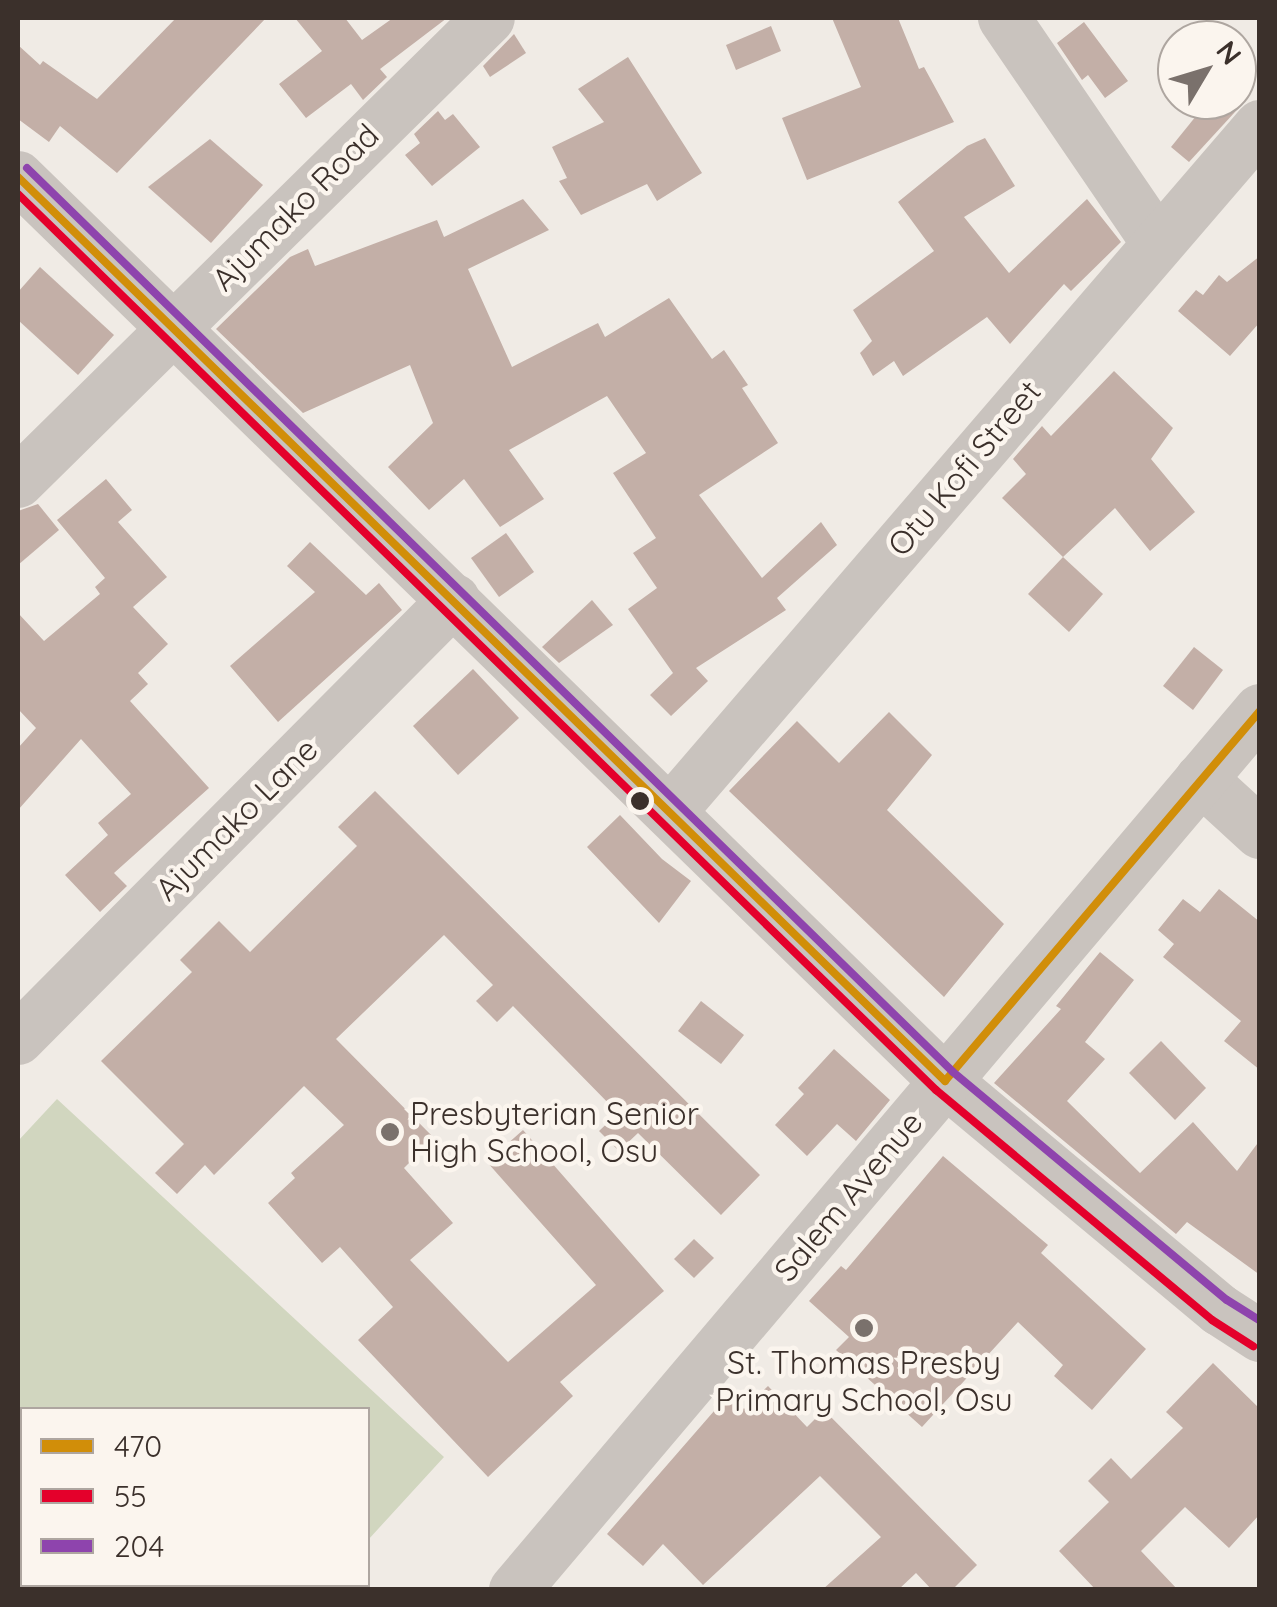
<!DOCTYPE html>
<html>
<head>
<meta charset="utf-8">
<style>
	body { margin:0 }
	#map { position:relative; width:1277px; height:1607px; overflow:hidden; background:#f0ebe5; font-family:Quicksand,sans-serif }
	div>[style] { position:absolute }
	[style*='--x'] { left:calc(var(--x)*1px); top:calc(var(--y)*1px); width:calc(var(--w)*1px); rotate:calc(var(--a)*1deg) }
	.green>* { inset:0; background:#d1d6bf }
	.building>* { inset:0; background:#c3afa7 }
	.minor>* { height:52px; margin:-26px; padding:0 26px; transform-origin:26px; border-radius:26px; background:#c9c3be }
	.bus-1>* { height:8px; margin:-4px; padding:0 4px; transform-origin:4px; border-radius:4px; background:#d18e09 }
	.bus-2>* { height:8px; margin:-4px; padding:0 4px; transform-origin:4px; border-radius:4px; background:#e4002b }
	.bus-3>* { height:8px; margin:-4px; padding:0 4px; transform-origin:4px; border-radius:4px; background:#8e44ad }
	.dots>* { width:28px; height:28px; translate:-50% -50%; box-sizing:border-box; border:5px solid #fbf5ee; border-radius:50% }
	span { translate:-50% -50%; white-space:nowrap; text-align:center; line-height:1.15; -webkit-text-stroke:9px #fbf5ee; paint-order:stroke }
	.street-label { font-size:32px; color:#3b302b }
	.poi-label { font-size:32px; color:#3b302b }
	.left { translate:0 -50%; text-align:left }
	.frame { position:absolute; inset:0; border:20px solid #3b302b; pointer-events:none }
	.legend { position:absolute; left:20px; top:1407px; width:350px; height:180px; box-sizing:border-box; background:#fbf5ee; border:2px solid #aea6a0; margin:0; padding:12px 18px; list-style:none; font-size:30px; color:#3b302b }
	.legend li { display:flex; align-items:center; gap:20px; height:50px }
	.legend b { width:50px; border:2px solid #aea6a0 }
	.north { position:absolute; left:1157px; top:20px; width:100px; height:100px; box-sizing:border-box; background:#fbf5ee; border:2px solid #aea6a0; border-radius:50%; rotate:52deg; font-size:28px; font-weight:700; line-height:40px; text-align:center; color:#3b302b }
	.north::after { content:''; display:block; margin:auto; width:35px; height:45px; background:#7a716c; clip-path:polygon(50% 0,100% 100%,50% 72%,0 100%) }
</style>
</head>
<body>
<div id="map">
	<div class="green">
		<i style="clip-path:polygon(57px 1099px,444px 1457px,368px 1540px,368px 1410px,22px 1410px,22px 1459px,18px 1454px,18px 1141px)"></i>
		<i style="clip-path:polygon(158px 1585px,327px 1585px,322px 1590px,163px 1590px)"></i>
	</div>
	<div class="building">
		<i style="clip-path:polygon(176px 18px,266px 18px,117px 173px,60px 126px,49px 142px,18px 119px,18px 45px,40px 65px,43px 61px,97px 99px)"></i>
		<i style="clip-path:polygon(295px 18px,345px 18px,362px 40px,393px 18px,447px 18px,380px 69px,387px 77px,363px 100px,351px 84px,306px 118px,279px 84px,322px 51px)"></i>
		<i style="clip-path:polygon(832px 18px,898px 18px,919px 69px,924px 67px,954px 122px,807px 180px,782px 118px,861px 87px)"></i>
		<i style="clip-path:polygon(1084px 22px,1128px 81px,1105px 98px,1088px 75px,1082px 80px,1057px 43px)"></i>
		<i style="clip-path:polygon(771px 26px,781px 51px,736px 70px,726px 45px)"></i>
		<i style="clip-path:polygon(514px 34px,526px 53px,490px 77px,483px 66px)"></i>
		<i style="clip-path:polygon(628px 57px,702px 173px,657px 201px,647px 184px,581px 215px,559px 181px,567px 178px,552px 147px,604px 122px,578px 89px)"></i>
		<i style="clip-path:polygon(1209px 100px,1246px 100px,1189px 162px,1171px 147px)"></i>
		<i style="clip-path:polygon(438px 111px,445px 120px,453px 114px,480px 147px,432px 186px,405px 155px,420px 143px,414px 134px)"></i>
		<i style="clip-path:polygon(985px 138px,1015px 186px,964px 217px,1009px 273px,1087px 199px,1121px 242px,1071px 291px,1064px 284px,1010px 344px,987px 317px,903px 376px,894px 361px,873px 376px,860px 353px,872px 341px,853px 310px,934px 251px,898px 202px,967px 146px)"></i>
		<i style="clip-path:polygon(210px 139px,263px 185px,211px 243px,148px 187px)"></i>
		<i style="clip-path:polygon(523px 199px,549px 230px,468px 269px,512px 367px,598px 323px,605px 337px,669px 298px,712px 359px,724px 350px,748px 385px,742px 388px,778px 443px,699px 495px,762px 578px,821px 522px,837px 545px,777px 598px,786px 610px,696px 668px,708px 681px,671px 716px,650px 695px,673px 673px,628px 609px,657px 588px,633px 553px,656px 538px,613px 473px,646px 453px,607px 396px,509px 450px,544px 499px,500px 527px,464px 479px,429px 510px,388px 467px,433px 423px,410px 365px,303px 413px,216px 329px,290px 257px,308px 249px,315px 266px,437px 220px,444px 237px)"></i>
		<i style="clip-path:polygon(1260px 256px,1260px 322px,1230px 356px,1178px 311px,1196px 290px,1203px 295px,1219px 275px,1227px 282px)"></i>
		<i style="clip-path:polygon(40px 267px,114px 335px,78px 375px,18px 320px,18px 292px)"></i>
		<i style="clip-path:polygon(1114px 371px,1173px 428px,1151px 459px,1195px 512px,1150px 551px,1115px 508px,1063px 557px,1002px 498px,1026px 474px,1013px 459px,1042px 426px,1051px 436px)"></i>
		<i style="clip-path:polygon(106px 479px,132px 510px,118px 522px,167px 577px,133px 607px,168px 644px,138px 673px,148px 684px,130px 701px,209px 788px,114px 873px,127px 886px,100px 912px,65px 875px,108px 835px,98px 823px,131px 794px,81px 739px,18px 810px,18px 748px,36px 728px,18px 709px,18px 613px,44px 641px,100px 594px,95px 587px,105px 578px,57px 520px)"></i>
		<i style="clip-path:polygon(38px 504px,59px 530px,18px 565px,18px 511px)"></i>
		<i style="clip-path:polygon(506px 533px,534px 572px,499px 597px,471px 558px)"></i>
		<i style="clip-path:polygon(310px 542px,366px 595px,379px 583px,402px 610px,278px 722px,230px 666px,315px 592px,287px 566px)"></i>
		<i style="clip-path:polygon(1063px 557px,1103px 594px,1069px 632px,1028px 594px)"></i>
		<i style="clip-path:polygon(592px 600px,613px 625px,559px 663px,542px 647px)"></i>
		<i style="clip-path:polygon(1194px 647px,1223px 670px,1193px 710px,1163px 686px)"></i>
		<i style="clip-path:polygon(473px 669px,519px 718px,458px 775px,413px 726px)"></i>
		<i style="clip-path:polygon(889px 712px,932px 755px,887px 810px,1004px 924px,944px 997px,729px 791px,797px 721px,839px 763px)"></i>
		<i style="clip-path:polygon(375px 791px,760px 1175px,721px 1215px,638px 1133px,619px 1151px,599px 1131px,618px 1113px,513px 1006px,497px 1022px,476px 1001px,493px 985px,444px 935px,336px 1039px,434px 1138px,404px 1168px,453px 1223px,410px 1260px,508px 1362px,596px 1285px,487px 1162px,523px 1130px,664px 1291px,560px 1382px,573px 1396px,488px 1477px,358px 1340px,393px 1307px,340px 1247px,322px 1263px,268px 1203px,295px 1178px,291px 1173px,344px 1125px,304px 1086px,214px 1175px,205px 1165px,177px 1194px,155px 1173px,184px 1144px,101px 1061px,192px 972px,180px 960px,219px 921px,250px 952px,357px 846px,338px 827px)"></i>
		<i style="clip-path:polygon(620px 815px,662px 859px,691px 881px,659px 923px,587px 847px)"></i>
		<i style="clip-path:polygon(1219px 889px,1260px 922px,1260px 1070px,1224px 1041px,1241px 1021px,1163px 957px,1174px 944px,1158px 930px,1183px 899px,1200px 912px)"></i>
		<i style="clip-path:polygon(1100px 952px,1134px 980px,1085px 1042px,1105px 1059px,1067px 1101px,1140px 1173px,1193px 1122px,1237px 1171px,1260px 1140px,1260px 1275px,1187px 1222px,1176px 1234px,994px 1083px,1061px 1009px,1056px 1006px)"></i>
		<i style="clip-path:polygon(701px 1001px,744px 1035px,721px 1064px,678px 1031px)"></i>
		<i style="clip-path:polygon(1161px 1041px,1206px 1088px,1175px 1120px,1129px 1073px)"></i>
		<i style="clip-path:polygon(834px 1049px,890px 1100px,856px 1141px,837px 1124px,807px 1156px,775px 1125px,804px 1094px,798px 1088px)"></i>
		<i style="clip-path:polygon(943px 1156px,1048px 1245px,1041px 1253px,1146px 1349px,1092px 1410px,1054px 1376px,1063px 1365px,1018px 1322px,922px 1427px,836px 1350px,849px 1337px,809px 1301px,841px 1266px,846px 1270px)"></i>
		<i style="clip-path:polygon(694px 1239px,714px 1258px,694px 1278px,674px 1259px)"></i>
		<i style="clip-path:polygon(1213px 1363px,1260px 1409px,1260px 1514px,1229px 1548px,1185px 1507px,1141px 1551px,1178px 1590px,1096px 1590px,1059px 1551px,1109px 1502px,1088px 1481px,1111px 1458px,1131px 1479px,1183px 1428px,1166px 1412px)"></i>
		<i style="clip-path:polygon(768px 1386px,807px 1427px,824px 1410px,977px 1565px,952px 1590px,932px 1590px,916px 1573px,898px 1590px,822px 1590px,881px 1537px,820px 1476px,703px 1585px,663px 1544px,643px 1566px,607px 1534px,728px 1395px,744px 1409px)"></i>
	</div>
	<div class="minor">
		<i style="--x:1004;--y:18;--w:271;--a:55.7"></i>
		<i style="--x:18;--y:177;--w:1295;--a:44.28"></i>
		<i style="--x:945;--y:1081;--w:358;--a:39.8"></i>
		<i style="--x:1220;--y:1310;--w:48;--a:33"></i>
		<i style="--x:18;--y:482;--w:661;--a:-44.57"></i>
		<i style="--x:1201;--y:779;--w:80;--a:42.5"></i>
		<i style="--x:670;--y:812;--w:905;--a:-49.3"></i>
		<i style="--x:18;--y:1039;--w:619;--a:-45.2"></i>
		<i style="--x:515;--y:1590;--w:1153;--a:-49.75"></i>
	</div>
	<div class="bus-1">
		<i style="--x:18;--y:177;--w:1295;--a:44.28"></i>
		<i style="--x:945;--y:1081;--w:486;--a:-49.6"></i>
	</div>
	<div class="bus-2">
		<i style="--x:18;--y:194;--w:1283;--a:44.31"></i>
		<i style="--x:936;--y:1090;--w:359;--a:39.8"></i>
		<i style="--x:1212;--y:1320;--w:49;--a:32.4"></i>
	</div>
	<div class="bus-3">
		<i style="--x:27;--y:168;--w:1294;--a:44.31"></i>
		<i style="--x:953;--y:1072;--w:356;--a:39.8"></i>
		<i style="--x:1227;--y:1300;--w:39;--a:32"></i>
	</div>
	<div class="dots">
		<i style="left:640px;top:801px;background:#3b302b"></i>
		<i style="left:390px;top:1132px;background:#7a716c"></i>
		<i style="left:864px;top:1328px;background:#7a716c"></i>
	</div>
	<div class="street-label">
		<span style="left:295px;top:207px;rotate:-45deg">Ajumako Road</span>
		<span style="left:964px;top:468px;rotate:-50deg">Otu Kofi Street</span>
		<span style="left:236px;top:819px;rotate:-45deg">Ajumako Lane</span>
		<span style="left:848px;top:1196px;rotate:-50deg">Salem Avenue</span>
	</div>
	<div class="poi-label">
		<span class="left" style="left:410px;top:1132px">Presbyterian Senior<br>High School, Osu</span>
		<span style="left:864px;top:1381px">St. Thomas Presby<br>Primary School, Osu</span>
	</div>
	<div class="frame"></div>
	<ul class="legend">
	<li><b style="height:12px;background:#d18e09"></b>470</li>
	<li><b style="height:12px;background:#e4002b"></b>55</li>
	<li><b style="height:12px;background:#8e44ad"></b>204</li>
	</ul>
	<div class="north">N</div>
</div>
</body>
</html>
